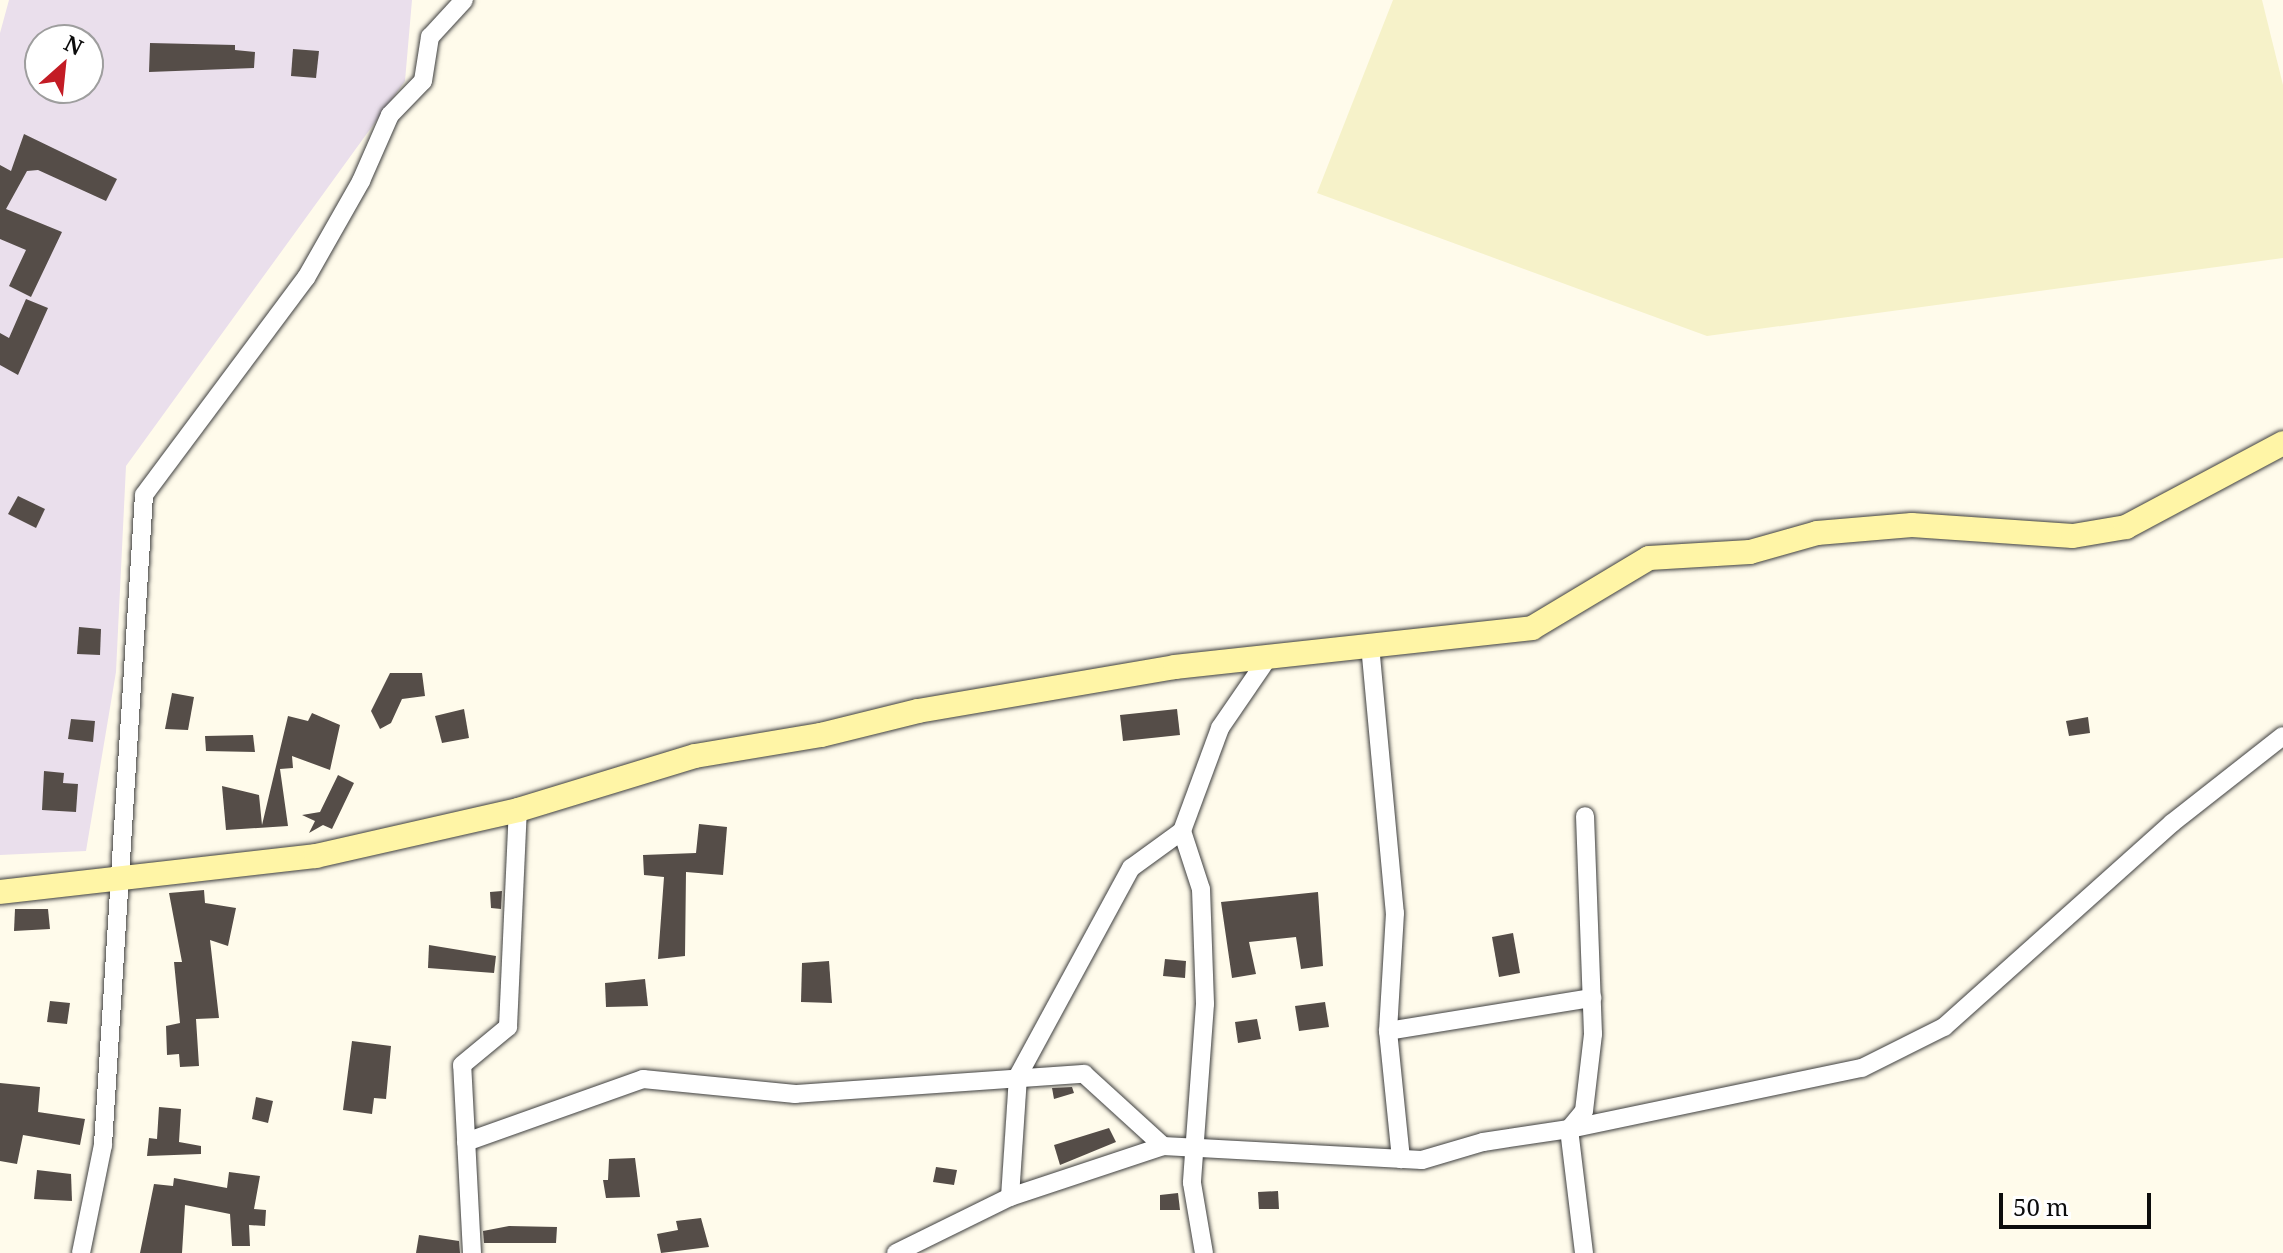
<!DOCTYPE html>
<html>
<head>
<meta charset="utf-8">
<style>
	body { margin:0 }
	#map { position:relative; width:2283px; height:1253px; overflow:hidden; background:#fffbeb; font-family:"Noto Serif",serif }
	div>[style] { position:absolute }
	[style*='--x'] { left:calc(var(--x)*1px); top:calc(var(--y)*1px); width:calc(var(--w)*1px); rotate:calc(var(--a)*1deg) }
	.industrial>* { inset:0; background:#eadfec }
	.farmland>* { inset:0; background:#f6f2c9 }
	.building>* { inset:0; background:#554d48 }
	.roads { filter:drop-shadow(0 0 2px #3f3f3f) drop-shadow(0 0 2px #3f3f3f) }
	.minor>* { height:18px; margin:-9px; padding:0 9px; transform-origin:9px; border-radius:9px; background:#fff }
	.secondary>* { height:24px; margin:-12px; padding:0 12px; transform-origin:12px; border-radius:12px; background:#fff5a6 }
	span { translate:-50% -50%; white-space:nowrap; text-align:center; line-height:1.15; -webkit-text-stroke:8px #fff; paint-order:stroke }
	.north { position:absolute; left:24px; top:24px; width:80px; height:80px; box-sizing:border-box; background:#fff; border:2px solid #9e9e9e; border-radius:50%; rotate:27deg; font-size:22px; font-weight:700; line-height:32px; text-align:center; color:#0c0c0c }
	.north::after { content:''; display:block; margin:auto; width:28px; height:36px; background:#c31c25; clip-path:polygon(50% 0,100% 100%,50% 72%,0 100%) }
	.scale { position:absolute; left:1999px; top:1193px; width:152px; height:36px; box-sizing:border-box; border:4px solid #0c0c0c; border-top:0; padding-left:10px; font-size:24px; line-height:28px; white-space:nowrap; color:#0c0c0c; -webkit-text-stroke:6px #fff; paint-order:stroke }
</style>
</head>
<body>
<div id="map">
	<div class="industrial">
		<i style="clip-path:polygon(evenodd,9px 0,412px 0,405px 81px,126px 466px,116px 672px,86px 851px,0 855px,0 33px,9px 0,40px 40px,88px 40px,88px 88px,40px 88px,40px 40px)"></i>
	</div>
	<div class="farmland">
		<i style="clip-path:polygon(1393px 0,2262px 0,2283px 85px,2283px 258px,1707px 336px,1317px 193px)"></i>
	</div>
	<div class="building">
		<i style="clip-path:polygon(150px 43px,235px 45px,235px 50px,255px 52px,254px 68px,149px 72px)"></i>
		<i style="clip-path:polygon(293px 49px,319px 51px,316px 78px,291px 76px)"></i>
		<i style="clip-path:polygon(24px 134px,117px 179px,106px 201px,38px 170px,27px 171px,6px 209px,62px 232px,31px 297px,9px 286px,26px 250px,0 239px,0 165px,11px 171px)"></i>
		<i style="clip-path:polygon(26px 299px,48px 308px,18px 375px,0 365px,0 333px,9px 338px)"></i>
		<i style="clip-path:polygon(18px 496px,45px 509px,36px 528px,8px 514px)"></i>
		<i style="clip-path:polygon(79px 627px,101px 629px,100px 655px,77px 654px)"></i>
		<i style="clip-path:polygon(390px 673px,422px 673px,425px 696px,402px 699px,391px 723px,380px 729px,371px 711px)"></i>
		<i style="clip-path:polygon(172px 693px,194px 697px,188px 730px,165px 729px)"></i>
		<i style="clip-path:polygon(464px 709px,469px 738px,442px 743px,435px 716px)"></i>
		<i style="clip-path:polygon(1177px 709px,1180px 735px,1123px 741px,1120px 715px)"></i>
		<i style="clip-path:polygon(312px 713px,340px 725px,330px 770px,292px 756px,293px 768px,280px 769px,288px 826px,226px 830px,222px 786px,259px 795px,262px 825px,288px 716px,308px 721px)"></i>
		<i style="clip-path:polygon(2088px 717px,2090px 733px,2069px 736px,2066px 721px)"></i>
		<i style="clip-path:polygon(71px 719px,95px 721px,93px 742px,68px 739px)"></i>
		<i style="clip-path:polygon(253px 735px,255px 752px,206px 751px,205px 736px)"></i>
		<i style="clip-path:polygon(44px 771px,64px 773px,63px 783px,78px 784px,76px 812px,42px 810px)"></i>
		<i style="clip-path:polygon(338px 775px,354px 783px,332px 829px,323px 825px,309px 833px,315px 821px,302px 815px,320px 812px)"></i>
		<i style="clip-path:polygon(699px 824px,727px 827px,723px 875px,686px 872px,685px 956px,658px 959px,664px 877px,644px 875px,643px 855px,696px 853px)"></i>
		<i style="clip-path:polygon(204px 890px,205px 903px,236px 908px,228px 946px,210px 940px,219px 1018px,196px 1019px,199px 1066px,180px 1067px,179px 1054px,167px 1055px,166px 1026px,180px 1023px,174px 962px,182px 962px,169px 893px)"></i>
		<i style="clip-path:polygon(502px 891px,501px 909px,491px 908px,490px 892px)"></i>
		<i style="clip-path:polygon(1318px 892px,1323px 966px,1301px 969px,1296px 937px,1249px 942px,1256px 974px,1232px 978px,1221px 902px)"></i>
		<i style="clip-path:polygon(15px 909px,48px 909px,50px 929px,14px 931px)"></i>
		<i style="clip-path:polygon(1513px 933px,1520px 973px,1499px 977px,1492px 937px)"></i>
		<i style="clip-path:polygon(429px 945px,496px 956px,494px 973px,428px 968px)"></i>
		<i style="clip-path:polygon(1165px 959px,1186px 961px,1185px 978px,1163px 976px)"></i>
		<i style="clip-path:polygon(829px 961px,832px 1003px,801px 1002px,802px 963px)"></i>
		<i style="clip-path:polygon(645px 979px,648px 1006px,606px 1007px,605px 983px)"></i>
		<i style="clip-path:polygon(50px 1001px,70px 1003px,67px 1024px,47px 1022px)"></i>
		<i style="clip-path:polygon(1325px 1002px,1329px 1027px,1299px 1031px,1295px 1006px)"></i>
		<i style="clip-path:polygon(1257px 1019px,1261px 1039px,1238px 1043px,1235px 1022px)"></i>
		<i style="clip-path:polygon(352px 1041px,391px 1046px,386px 1099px,374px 1098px,372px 1114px,343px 1110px)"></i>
		<i style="clip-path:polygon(0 1083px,40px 1087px,38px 1112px,85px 1119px,80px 1145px,23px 1135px,17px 1164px,0 1161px)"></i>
		<i style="clip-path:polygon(1072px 1087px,1074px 1093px,1054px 1099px,1052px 1088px)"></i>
		<i style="clip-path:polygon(256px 1097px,273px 1101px,268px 1123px,252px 1119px)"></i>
		<i style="clip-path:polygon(159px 1107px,181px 1109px,179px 1142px,201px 1146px,201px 1154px,147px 1156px,149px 1138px,157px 1139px)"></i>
		<i style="clip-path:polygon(1109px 1128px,1116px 1142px,1060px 1165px,1054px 1145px)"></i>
		<i style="clip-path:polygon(635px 1158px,640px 1197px,606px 1198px,603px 1180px,608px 1180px,609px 1159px)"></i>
		<i style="clip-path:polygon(936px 1167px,957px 1170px,954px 1185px,933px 1182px)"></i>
		<i style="clip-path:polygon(37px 1170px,71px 1174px,72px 1201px,34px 1199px)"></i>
		<i style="clip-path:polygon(229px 1172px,260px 1176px,254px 1209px,266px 1210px,265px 1226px,249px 1225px,250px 1246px,232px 1246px,230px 1214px,185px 1205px,182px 1253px,140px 1253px,154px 1184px,173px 1186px,174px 1178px,227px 1188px)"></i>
		<i style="clip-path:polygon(1278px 1191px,1279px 1209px,1259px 1209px,1258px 1192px)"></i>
		<i style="clip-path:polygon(1178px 1193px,1180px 1210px,1160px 1210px,1160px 1195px)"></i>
		<i style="clip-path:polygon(701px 1218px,709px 1247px,661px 1253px,657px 1234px,678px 1230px,676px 1221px)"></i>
		<i style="clip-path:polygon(509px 1226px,557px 1227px,556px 1243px,484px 1243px,483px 1231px)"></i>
		<i style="clip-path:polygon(419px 1235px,459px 1241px,460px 1253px,416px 1253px)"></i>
	</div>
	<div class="roads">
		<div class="minor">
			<i style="--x:1370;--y:645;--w:269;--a:84.7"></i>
			<i style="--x:1395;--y:913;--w:118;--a:93.4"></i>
			<i style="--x:1388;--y:1031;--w:129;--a:84.2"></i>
			<i style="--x:1182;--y:831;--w:61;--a:71.9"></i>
			<i style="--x:1201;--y:889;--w:115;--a:88"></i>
			<i style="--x:1205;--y:1004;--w:179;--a:94.2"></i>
			<i style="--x:1192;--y:1183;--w:71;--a:80.3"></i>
			<i style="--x:1388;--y:1031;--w:207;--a:-9.2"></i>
			<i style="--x:466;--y:1142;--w:188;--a:-19.6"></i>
			<i style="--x:643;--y:1079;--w:153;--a:5.6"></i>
			<i style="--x:795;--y:1094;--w:290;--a:-4"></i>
			<i style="--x:1084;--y:1074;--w:107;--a:42.3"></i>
			<i style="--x:1010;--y:1197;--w:121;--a:-86.2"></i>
			<i style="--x:1018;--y:1076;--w:237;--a:-61.5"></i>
			<i style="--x:1131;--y:868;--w:63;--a:-36"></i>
			<i style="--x:1182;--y:831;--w:110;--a:-69.7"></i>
			<i style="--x:1220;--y:728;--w:88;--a:-55.6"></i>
			<i style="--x:81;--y:1253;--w:110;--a:-78.5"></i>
			<i style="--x:103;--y:1145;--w:651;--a:-86.39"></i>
			<i style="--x:144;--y:495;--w:271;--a:-53.3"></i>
			<i style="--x:306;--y:278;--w:112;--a:-60.4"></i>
			<i style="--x:361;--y:181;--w:72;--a:-66.3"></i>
			<i style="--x:390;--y:115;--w:47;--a:-45.9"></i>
			<i style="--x:423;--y:81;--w:45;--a:-81"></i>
			<i style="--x:430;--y:37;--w:50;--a:-47.4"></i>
			<i style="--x:472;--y:1253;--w:188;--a:-93"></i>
			<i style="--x:462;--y:1065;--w:60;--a:-39.6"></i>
			<i style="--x:508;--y:1027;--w:217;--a:-87.4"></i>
			<i style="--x:896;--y:1253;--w:127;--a:-26.2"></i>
			<i style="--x:1010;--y:1197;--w:161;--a:-18.4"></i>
			<i style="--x:1163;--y:1146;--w:259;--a:3.1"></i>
			<i style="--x:1422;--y:1160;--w:64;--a:-16.4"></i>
			<i style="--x:1483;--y:1142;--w:87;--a:-8.6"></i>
			<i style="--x:1569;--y:1129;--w:299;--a:-11.8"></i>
			<i style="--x:1862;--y:1068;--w:92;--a:-26.6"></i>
			<i style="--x:1944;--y:1027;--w:306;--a:-41.8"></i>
			<i style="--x:2172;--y:823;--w:141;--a:-38.1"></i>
			<i style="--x:1584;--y:1253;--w:125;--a:-96.9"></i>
			<i style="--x:1569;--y:1129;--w:23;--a:-50"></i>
			<i style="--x:1584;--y:1111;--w:78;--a:-83.3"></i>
			<i style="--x:1593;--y:1034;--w:218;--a:-92.1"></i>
		</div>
		<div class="secondary">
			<i style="--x:0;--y:892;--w:318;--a:-6.5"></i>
			<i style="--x:316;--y:856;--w:207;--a:-12.8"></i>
			<i style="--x:518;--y:810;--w:185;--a:-17"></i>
			<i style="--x:695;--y:756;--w:128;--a:-9.5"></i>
			<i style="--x:821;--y:735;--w:100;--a:-13.9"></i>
			<i style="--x:918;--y:711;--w:261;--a:-9.7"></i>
			<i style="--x:1175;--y:667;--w:359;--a:-6.2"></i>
			<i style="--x:1532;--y:628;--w:136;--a:-30.9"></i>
			<i style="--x:1649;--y:558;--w:101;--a:-3.4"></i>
			<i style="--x:1750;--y:552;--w:70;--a:-15.8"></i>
			<i style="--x:1817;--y:533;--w:95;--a:-4.8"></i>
			<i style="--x:1912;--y:525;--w:161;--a:3.9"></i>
			<i style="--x:2073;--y:536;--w:54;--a:-9.6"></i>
			<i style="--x:2126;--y:527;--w:178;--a:-28.1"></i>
		</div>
	</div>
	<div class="north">N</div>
	<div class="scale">50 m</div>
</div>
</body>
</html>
